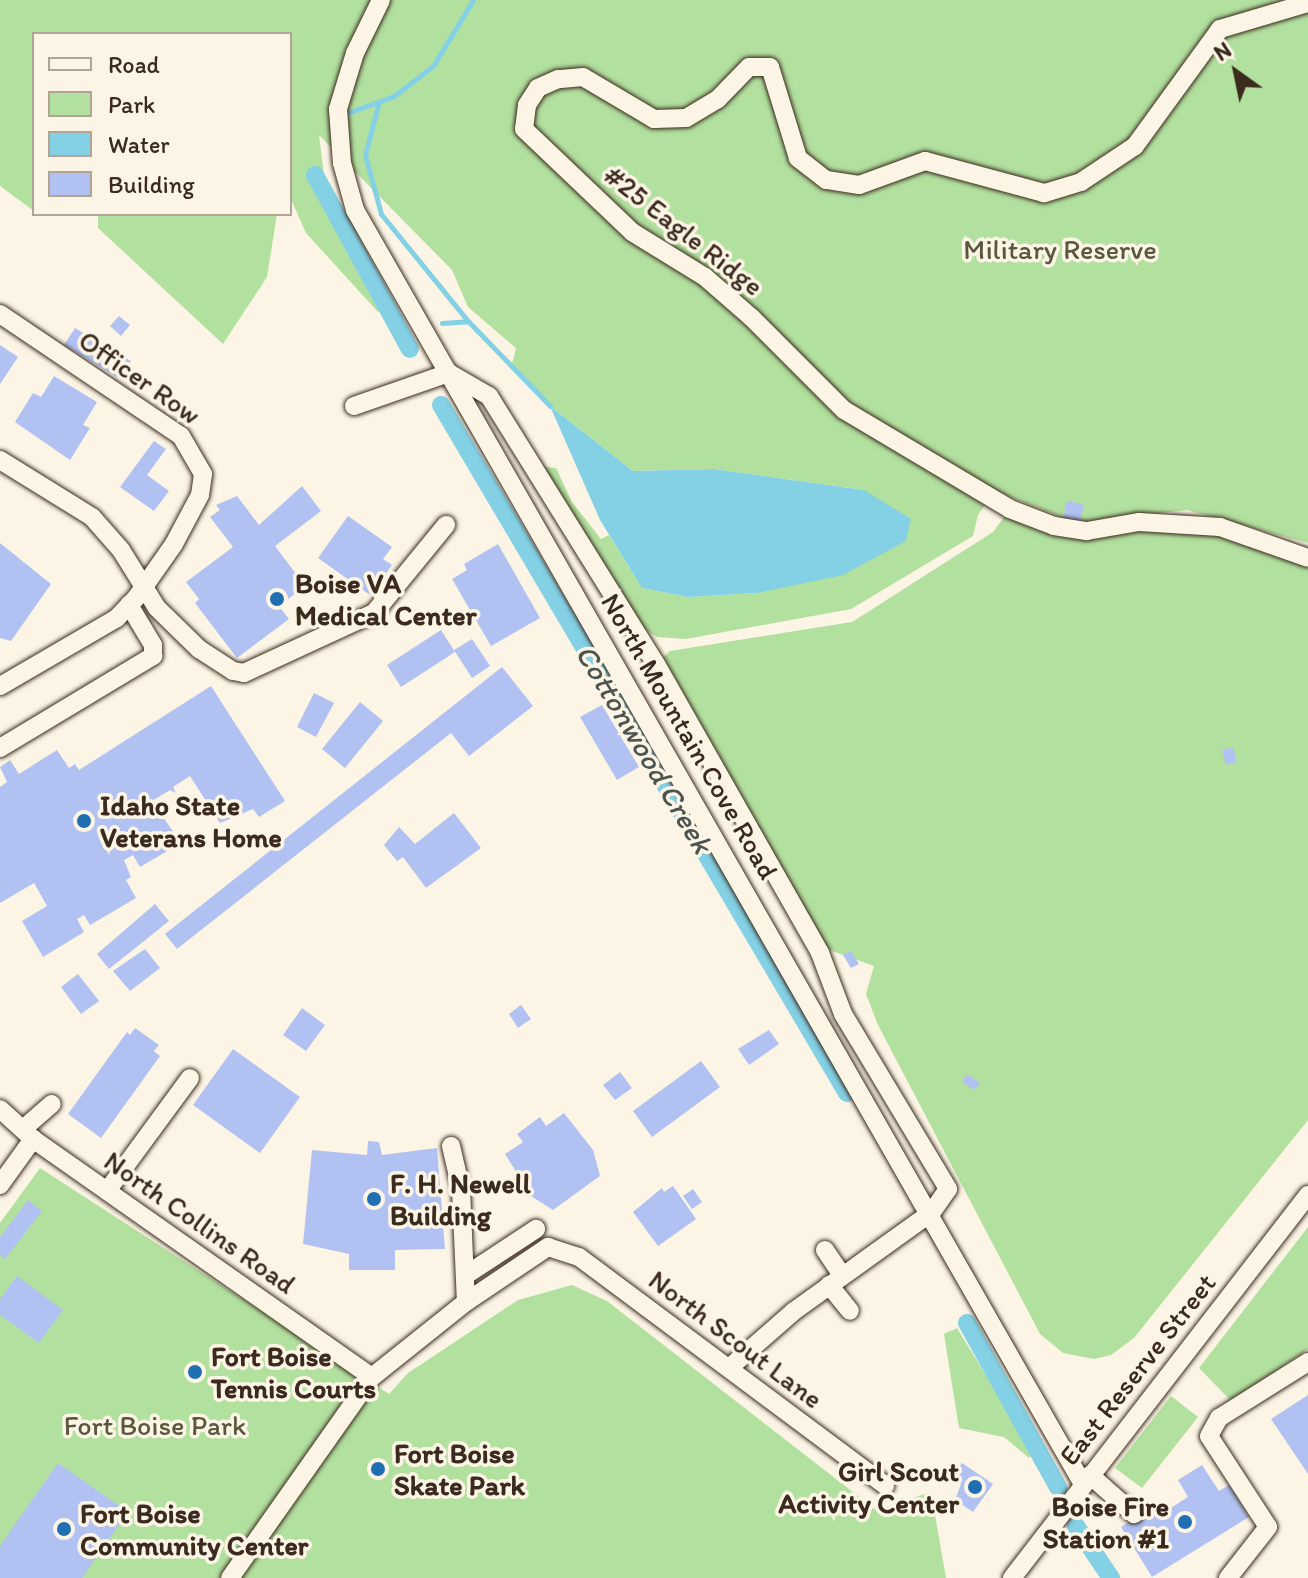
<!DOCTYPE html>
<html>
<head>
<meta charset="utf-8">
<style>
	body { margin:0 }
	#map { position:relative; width:1308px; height:1578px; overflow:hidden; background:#fcf5e5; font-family:Itim,sans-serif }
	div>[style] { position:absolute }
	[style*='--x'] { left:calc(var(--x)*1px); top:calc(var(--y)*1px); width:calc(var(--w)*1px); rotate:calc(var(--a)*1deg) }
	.green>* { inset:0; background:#b2e09f }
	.water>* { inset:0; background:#84d0e4 }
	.stream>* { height:5px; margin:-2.5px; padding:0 2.5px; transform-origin:2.5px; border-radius:2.5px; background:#84d0e4 }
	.canal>* { height:18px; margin:-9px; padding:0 9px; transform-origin:9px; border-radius:9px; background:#84d0e4 }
	.building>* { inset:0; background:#b1c2f2 }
	.roads { filter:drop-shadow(0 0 2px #3b2a1e) drop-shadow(0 0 2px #3b2a1e) }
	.minor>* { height:18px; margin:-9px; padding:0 9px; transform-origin:9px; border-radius:9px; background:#fcf5e5 }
	.dots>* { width:22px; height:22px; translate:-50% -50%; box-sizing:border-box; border:4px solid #fcf5e5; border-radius:50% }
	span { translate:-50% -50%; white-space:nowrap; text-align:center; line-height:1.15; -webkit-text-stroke:7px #fcf5e5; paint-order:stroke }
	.street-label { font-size:28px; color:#3b2a1e }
	.park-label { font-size:28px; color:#59583e }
	.poi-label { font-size:28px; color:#3b2a1e; font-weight:700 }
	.left { translate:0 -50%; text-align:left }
	.right { translate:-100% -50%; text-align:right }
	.water-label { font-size:30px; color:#4d5450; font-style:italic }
	.legend { position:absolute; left:32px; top:32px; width:260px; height:184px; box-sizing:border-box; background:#fcf5e5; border:2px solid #afa495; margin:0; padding:10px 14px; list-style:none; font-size:24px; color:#3b2a1e }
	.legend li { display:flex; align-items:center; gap:16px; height:40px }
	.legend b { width:40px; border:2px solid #afa495 }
	.north { position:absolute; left:1196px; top:32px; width:80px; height:80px; -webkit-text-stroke:6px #fcf5e5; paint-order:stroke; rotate:327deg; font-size:22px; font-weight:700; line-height:32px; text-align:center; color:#3b2a1e }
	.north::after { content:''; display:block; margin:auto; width:28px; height:36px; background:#3b2a1e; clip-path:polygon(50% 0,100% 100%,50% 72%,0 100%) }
</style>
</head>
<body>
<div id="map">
	<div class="green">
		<i style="clip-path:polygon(0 0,1308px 0,1308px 543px,1187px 510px,1077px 523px,995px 491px,978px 515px,973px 536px,851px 609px,686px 639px,657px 637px,634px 623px,537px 466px,556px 468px,572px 502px,601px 539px,609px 535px,642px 588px,688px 597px,757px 593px,864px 490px,714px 469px,633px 471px,550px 406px,512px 364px,516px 348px,468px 307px,452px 270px,319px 135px,325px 183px,337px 219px,387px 307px,378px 312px,306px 233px,290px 197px,290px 34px,34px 34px,34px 211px,0 186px)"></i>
		<i style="clip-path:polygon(98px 214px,277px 214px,267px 277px,223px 344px,98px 228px)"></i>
		<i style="clip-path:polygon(1010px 509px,1054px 526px,1183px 522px,1308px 558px,1308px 1120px,1134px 1338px,1111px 1355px,1094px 1359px,1063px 1353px,1040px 1334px,878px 1025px,866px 994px,874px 966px,827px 949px,656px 664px,670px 651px,852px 622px,993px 532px)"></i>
		<i style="clip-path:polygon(40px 1168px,389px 1394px,408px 1373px,518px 1300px,572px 1285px,607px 1301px,876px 1510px,931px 1492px,946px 1578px,0 1578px,0 1223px)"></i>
		<i style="clip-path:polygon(1308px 1227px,1308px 1349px,1231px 1401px,1199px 1368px)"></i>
		<i style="clip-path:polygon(957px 1328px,1033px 1453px,1029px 1458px,1004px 1437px,959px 1428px,944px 1334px)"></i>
		<i style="clip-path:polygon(1171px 1396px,1198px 1417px,1142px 1488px,1115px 1468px)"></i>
	</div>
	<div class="water">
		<i style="clip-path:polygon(550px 406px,633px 471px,714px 469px,864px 490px,911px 519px,906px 541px,843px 575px,757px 593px,688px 597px,642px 588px,600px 520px)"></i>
	</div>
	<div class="stream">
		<i style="--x:379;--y:101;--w:56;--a:104.5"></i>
		<i style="--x:365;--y:155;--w:61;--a:74.8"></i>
		<i style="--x:381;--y:214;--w:138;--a:50.9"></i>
		<i style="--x:350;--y:112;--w:47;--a:-20"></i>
		<i style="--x:394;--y:96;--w:49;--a:-37.6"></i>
		<i style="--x:433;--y:66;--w:77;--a:-58.8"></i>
		<i style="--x:442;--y:323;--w:26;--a:-4"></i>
		<i style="--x:468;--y:321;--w:118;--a:46"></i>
	</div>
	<div class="canal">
		<i style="--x:315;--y:175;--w:198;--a:61.4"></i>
		<i style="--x:441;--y:405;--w:799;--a:59.45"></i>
		<i style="--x:967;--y:1323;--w:188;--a:61"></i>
		<i style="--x:1076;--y:1526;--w:63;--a:56.1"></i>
	</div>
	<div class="building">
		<i style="clip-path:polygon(119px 316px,130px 325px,121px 336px,110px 326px)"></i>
		<i style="clip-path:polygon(75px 328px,131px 361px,120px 379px,64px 345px)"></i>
		<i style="clip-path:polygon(0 345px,18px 357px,0 384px)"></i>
		<i style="clip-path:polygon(54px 376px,97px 402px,83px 425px,90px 428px,70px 460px,15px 422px,33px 393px,41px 397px)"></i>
		<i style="clip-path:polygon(154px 441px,166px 449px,147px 475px,169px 491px,154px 511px,120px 487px)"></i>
		<i style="clip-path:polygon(302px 486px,321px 511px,275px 546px,305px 586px,279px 606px,289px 619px,237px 658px,195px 603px,199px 599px,186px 582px,233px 547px,210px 517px,220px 510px,216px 505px,237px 496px,259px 525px)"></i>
		<i style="clip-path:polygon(1067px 501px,1084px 504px,1079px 527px,1062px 523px)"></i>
		<i style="clip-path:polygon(348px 516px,392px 547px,383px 559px,392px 565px,370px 595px,318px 558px)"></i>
		<i style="clip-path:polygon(0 543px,51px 584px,11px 641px,0 638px)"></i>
		<i style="clip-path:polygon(498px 544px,540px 618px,491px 646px,452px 579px,467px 570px,464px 564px)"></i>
		<i style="clip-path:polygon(441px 630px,455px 652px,401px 687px,387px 665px)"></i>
		<i style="clip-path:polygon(472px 639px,490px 666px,472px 678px,454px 650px)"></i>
		<i style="clip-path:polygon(502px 667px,533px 706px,469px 756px,451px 733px,177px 949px,165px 934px)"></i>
		<i style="clip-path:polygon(211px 686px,285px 801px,259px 817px,253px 809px,220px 823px,190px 776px,173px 787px,176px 793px,170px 790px,152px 801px,181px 843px,140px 867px,133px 855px,124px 860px,131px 877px,126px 880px,136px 898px,90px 925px,84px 915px,77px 919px,84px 932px,43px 957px,22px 921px,47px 906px,34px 883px,0 903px,0 787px,7px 782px,0 767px,10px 760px,19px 774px,57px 750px,69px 768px,75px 764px,79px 770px)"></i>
		<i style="clip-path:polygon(314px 693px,334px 703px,316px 737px,297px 727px)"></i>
		<i style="clip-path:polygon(360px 702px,383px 721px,345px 768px,322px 749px)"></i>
		<i style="clip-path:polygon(602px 705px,639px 767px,617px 780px,580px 717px)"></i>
		<i style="clip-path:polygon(1233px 747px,1237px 762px,1226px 765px,1222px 750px)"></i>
		<i style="clip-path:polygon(454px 813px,481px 848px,426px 888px,403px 857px,397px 861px,384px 845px,399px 827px,415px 844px)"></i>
		<i style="clip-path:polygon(155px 904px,169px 921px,109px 969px,97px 954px)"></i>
		<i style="clip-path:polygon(145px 949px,160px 968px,130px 991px,113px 971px)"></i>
		<i style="clip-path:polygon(851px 951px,859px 964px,851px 968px,843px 955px)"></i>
		<i style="clip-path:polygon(78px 974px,99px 1001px,81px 1014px,61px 987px)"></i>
		<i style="clip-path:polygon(521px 1005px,531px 1019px,518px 1028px,509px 1014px)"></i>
		<i style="clip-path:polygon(302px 1008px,325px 1025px,306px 1051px,283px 1035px)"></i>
		<i style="clip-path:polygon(135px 1028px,159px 1045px,154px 1051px,160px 1056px,101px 1138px,68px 1114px,127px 1032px,130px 1035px)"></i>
		<i style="clip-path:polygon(769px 1030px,779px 1044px,749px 1065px,738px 1049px)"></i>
		<i style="clip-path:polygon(233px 1049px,300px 1097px,260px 1153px,193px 1105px)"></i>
		<i style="clip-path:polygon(701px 1061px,720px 1087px,652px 1137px,633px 1111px)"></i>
		<i style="clip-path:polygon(620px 1072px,632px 1088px,615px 1100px,603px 1085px)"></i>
		<i style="clip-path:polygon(967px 1074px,980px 1083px,974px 1090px,962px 1082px)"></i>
		<i style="clip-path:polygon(564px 1113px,593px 1150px,600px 1176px,553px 1210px,531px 1196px,505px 1154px,523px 1142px,517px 1134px,540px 1117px,546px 1126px)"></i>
		<i style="clip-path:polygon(368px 1141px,379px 1142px,382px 1155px,437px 1148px,445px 1249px,395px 1250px,395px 1270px,349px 1270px,349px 1254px,303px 1244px,312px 1150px,367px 1155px)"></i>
		<i style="clip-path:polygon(673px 1186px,696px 1219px,658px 1246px,633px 1212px,662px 1188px,664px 1192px)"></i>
		<i style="clip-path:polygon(693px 1189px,702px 1202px,692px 1209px,683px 1196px)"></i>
		<i style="clip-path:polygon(28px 1200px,42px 1211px,5px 1259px,0 1255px,0 1237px)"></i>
		<i style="clip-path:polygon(17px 1276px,63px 1310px,39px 1343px,0 1315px,0 1299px)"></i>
		<i style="clip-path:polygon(1308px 1395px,1308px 1474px,1271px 1419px)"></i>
		<i style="clip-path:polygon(58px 1463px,128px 1512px,82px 1578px,0 1578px,0 1546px)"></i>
		<i style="clip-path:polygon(962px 1463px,993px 1484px,973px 1512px,955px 1500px,961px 1484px,952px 1477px)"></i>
		<i style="clip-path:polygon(1202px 1465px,1219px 1491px,1229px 1485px,1249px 1517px,1152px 1577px,1121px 1527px,1153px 1507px,1158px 1516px,1188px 1497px,1178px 1480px)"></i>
	</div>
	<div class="roads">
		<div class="minor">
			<i style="--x:381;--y:0;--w:59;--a:116.1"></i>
			<i style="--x:355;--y:53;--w:59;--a:106.9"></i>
			<i style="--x:338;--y:109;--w:54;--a:85.8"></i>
			<i style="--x:342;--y:163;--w:49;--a:74.5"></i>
			<i style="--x:355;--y:210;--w:1467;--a:60.26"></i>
			<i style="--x:1308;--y:3;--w:92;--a:163.5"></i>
			<i style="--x:1220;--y:29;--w:145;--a:126"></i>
			<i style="--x:1135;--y:146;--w:65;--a:146.3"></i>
			<i style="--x:1081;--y:182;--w:39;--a:163"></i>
			<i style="--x:1044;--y:193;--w:123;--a:-164.9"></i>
			<i style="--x:925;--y:161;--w:70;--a:160"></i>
			<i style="--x:859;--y:185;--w:33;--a:-171"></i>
			<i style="--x:826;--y:180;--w:36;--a:-142"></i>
			<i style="--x:798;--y:158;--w:95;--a:-107.1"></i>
			<i style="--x:770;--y:67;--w:21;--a:180"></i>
			<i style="--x:749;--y:67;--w:45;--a:134.1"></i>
			<i style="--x:718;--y:99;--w:37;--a:149"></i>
			<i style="--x:686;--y:118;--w:32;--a:178"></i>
			<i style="--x:654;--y:119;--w:82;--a:-149.4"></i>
			<i style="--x:583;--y:77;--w:25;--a:175"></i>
			<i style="--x:558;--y:79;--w:22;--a:156"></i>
			<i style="--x:538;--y:88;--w:20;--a:123"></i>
			<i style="--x:527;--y:105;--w:24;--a:97"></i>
			<i style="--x:524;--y:129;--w:149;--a:43.6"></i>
			<i style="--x:632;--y:232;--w:86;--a:31.7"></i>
			<i style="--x:705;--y:277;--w:62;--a:41.1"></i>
			<i style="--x:752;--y:318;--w:130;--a:45"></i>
			<i style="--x:844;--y:410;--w:193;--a:30.8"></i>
			<i style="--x:1010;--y:509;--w:47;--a:21.1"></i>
			<i style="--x:1054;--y:526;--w:33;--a:9"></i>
			<i style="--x:1087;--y:531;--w:53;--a:-9.8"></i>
			<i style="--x:1139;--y:522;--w:81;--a:3.5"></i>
			<i style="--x:1220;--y:527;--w:93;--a:19.4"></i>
			<i style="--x:0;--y:314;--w:218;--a:34"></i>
			<i style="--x:181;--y:436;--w:44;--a:59.9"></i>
			<i style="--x:203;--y:474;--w:21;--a:98"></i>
			<i style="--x:200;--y:495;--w:55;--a:118"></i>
			<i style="--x:174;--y:544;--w:66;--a:125.1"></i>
			<i style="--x:136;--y:598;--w:28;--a:134"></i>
			<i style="--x:117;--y:618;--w:135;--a:149.8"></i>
			<i style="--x:354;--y:406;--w:101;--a:-19.2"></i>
			<i style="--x:449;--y:373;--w:46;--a:29.9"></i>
			<i style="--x:489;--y:396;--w:316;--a:58.1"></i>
			<i style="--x:656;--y:664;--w:332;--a:60.4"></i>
			<i style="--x:820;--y:953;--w:65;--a:69.3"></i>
			<i style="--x:843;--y:1014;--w:204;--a:59"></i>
			<i style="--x:948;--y:1189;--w:28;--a:125"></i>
			<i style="--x:932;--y:1212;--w:171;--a:144.3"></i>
			<i style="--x:793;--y:1312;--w:85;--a:138.8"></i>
			<i style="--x:0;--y:460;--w:108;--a:31.8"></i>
			<i style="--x:92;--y:517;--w:44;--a:48.7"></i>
			<i style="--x:121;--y:550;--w:68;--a:58.2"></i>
			<i style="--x:157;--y:608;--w:59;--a:44.3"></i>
			<i style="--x:199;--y:649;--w:40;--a:32.9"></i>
			<i style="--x:233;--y:671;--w:11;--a:10"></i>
			<i style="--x:244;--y:673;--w:143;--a:-24.8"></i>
			<i style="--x:374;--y:613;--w:114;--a:-50.7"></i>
			<i style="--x:0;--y:748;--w:179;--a:-31"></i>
			<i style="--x:153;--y:656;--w:11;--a:-90"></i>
			<i style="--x:153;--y:645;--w:47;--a:-121"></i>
			<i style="--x:0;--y:1109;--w:45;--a:42.3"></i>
			<i style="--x:33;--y:1139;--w:414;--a:35.1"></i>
			<i style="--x:23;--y:1129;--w:38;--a:-41"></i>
			<i style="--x:451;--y:1146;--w:44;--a:76.9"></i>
			<i style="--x:461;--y:1189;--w:113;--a:87.5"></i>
			<i style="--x:0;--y:1185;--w:57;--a:-54.3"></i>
			<i style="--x:107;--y:1191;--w:140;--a:-53.7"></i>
			<i style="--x:825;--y:1250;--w:30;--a:56"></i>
			<i style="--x:466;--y:1275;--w:84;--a:-33.3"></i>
			<i style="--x:829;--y:1285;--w:33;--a:51"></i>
			<i style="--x:1090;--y:1475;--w:59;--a:41.6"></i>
			<i style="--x:230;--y:1578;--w:246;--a:-54.8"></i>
			<i style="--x:372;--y:1377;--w:120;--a:-38.6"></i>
			<i style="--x:466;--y:1302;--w:99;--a:-33.9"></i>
			<i style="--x:548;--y:1247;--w:33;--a:18"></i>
			<i style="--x:579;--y:1257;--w:382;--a:36.7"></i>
			<i style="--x:1012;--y:1578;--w:484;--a:-52.3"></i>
			<i style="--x:1228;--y:1578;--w:65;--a:-51.9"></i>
			<i style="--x:1268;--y:1527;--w:108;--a:-123"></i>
			<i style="--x:1209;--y:1436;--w:21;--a:-61"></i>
			<i style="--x:1219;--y:1418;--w:105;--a:-32.2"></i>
		</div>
	</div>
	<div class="dots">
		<i style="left:277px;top:599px;background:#1f6fb2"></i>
		<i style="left:84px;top:821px;background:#1f6fb2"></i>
		<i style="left:374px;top:1199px;background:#1f6fb2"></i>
		<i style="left:195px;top:1372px;background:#1f6fb2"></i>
		<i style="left:378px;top:1469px;background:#1f6fb2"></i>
		<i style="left:975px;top:1487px;background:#1f6fb2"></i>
		<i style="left:1185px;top:1522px;background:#1f6fb2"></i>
		<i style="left:64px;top:1529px;background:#1f6fb2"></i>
	</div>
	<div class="street-label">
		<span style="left:684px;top:230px;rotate:38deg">#25 Eagle Ridge</span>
		<span style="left:140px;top:377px;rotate:35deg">Officer Row</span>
		<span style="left:690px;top:736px;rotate:60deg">North Mountain Cove Road</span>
		<span style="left:200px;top:1222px;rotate:35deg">North Collins Road</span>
		<span style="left:736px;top:1339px;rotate:37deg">North Scout Lane</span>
		<span style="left:1137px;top:1369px;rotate:-52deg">East Reserve Street</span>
	</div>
	<div class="park-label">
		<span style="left:1060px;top:249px">Military Reserve</span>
		<span style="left:155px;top:1425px">Fort Boise Park</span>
	</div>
	<div class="poi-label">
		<span class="left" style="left:295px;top:599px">Boise VA<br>Medical Center</span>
		<span class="left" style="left:100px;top:821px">Idaho State<br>Veterans Home</span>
		<span class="left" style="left:390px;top:1199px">F. H. Newell<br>Building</span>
		<span class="left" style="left:211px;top:1372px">Fort Boise<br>Tennis Courts</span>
		<span class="left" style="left:394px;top:1469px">Fort Boise<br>Skate Park</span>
		<span class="right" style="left:959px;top:1487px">Girl Scout<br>Activity Center</span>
		<span class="right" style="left:1169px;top:1522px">Boise Fire<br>Station #1</span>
		<span class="left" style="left:80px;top:1529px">Fort Boise<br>Community Center</span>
	</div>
	<div class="water-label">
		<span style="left:644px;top:749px;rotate:59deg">Cottonwood Creek</span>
	</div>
	<ul class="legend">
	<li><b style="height:10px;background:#fcf5e5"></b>Road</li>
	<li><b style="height:22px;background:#b2e09f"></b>Park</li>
	<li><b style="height:22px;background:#84d0e4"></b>Water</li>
	<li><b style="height:22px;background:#b1c2f2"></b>Building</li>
	</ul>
	<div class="north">N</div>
</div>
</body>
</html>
